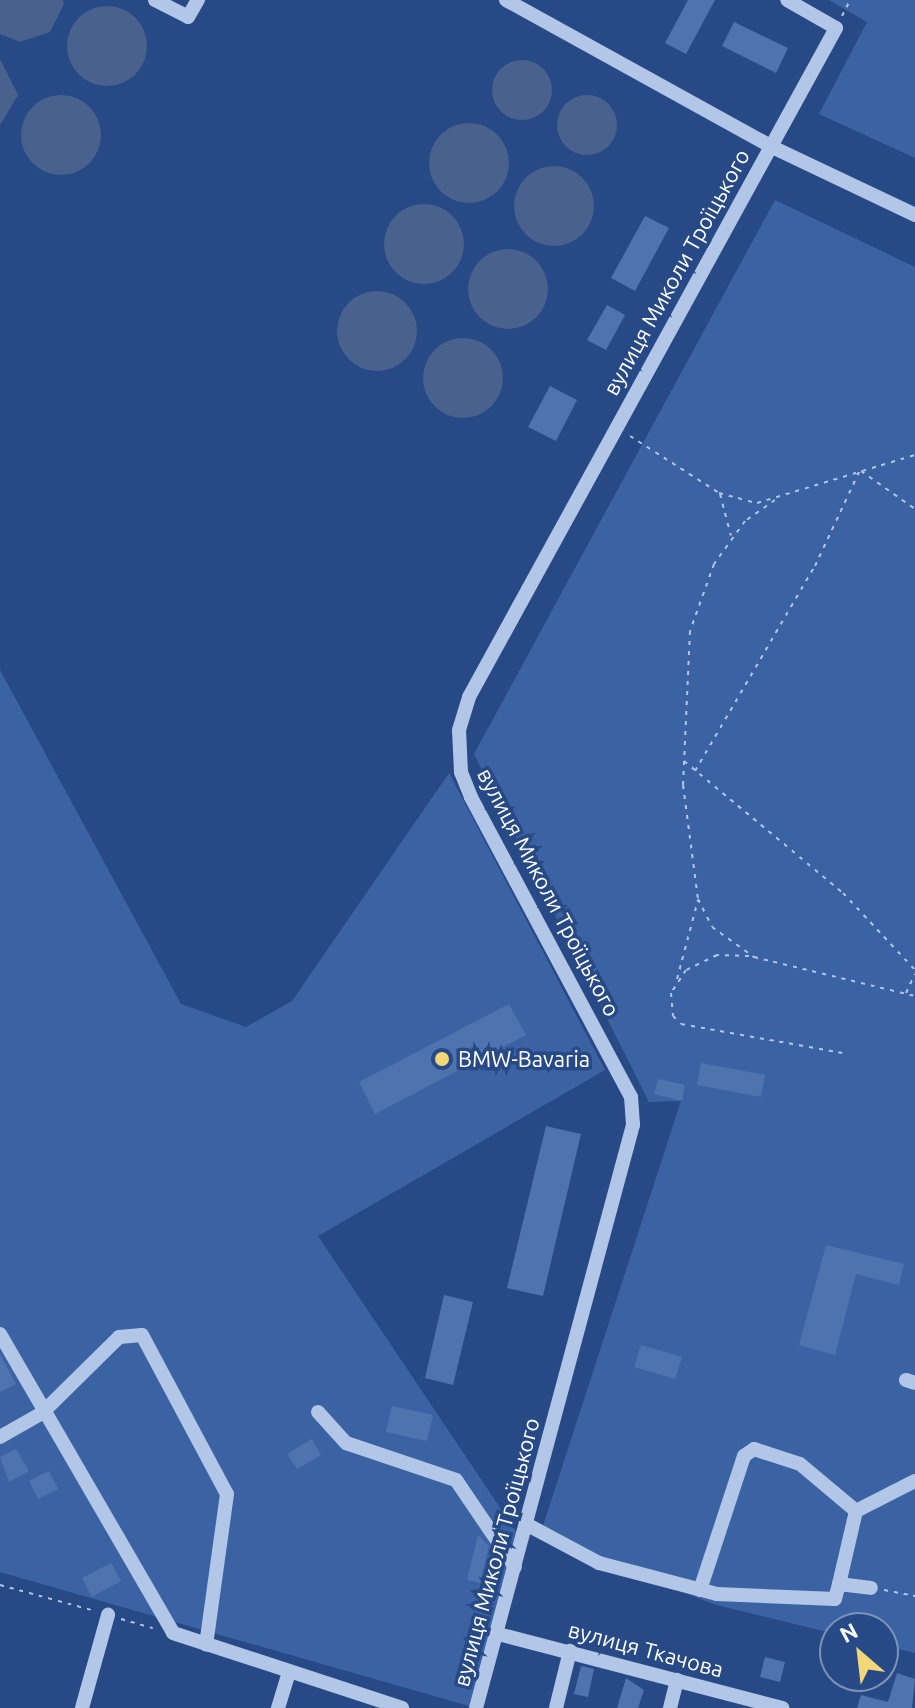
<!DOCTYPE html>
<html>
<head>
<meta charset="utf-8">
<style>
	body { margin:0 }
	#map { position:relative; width:915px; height:1708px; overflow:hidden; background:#274a87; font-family:Ubuntu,sans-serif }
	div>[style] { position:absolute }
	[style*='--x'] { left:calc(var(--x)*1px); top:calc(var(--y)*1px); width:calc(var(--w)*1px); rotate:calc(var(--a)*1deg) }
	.green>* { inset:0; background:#3b63a3 }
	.water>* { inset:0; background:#49618d }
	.round { border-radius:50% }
	.building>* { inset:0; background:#4f73ae }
	.path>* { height:2px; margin-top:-1px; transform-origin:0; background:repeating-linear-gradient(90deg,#b2c7e8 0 4px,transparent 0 10px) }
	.minor>* { height:14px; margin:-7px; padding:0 7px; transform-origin:7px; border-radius:7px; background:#b2c7e8 }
	.dots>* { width:22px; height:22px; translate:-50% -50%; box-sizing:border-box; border:4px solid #274a87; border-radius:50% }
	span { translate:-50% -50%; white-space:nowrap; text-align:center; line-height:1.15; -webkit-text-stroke:7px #274a87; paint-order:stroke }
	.street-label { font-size:22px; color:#fff }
	.poi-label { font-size:22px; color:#fff }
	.left { translate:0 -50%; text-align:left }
	.north { position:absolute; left:819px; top:1612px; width:80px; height:80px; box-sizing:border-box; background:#274a87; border:2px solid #7d92b7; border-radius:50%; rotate:332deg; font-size:22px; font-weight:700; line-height:32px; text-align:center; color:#fff }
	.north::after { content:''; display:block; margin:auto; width:28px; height:36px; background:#f1d778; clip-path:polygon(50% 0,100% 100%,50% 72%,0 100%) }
</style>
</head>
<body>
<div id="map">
	<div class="green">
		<i style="clip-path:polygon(829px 0,915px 0,915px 158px,819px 114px,867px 22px)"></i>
		<i style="clip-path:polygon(775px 200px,915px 267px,915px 1653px,883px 1645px,883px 1628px,835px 1628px,835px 1634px,713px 1604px,540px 1535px,681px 1101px,649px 1102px,474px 754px)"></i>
		<i style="clip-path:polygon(0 670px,181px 1004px,246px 1027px,292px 1001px,449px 773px,605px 1070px,318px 1236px,519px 1536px,476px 1708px,0 1572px)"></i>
	</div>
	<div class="water">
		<i style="clip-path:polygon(0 0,63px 0,64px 4px,50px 32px,20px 42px,0 34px)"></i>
		<i class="round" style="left:67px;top:6px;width:80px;height:80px"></i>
		<i style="clip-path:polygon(0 59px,18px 95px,0 125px)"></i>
		<i class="round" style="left:492px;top:60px;width:60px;height:60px"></i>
		<i class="round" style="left:557px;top:95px;width:60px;height:60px"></i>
		<i class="round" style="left:21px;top:95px;width:80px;height:80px"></i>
		<i class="round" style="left:429px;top:123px;width:80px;height:80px"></i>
		<i class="round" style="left:514px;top:166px;width:80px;height:80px"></i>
		<i class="round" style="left:384px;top:204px;width:80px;height:80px"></i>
		<i class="round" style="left:468px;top:249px;width:80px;height:80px"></i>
		<i class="round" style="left:337px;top:291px;width:80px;height:80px"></i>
		<i class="round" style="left:423px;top:338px;width:80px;height:80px"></i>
	</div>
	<div class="building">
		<i style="clip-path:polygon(688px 0,715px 0,686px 54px,665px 43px)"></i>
		<i style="clip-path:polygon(734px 22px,788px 48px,776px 73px,722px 46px)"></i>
		<i style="clip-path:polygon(645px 216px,669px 228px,635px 291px,611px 278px)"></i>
		<i style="clip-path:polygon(607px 305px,625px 315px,606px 350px,587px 340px)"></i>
		<i style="clip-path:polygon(550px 386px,577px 400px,556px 441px,528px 427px)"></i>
		<i style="clip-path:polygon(509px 1004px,526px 1035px,375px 1114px,359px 1082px)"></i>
		<i style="clip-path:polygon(701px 1063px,765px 1075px,761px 1097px,697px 1085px)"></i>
		<i style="clip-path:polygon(658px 1079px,685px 1085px,682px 1101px,654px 1094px)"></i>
		<i style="clip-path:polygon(546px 1126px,581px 1134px,543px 1296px,507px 1288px)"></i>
		<i style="clip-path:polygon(826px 1245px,904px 1264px,899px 1285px,856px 1274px,835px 1355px,799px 1345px)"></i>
		<i style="clip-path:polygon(444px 1295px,473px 1302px,453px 1385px,425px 1378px)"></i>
		<i style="clip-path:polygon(641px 1345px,682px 1357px,675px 1379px,634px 1367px)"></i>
		<i style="clip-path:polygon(0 1354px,16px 1384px,0 1392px)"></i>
		<i style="clip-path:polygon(392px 1406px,433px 1415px,427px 1441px,386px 1432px)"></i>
		<i style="clip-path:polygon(312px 1439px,321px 1455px,297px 1469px,287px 1454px)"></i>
		<i style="clip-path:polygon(16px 1449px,29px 1471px,9px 1482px,0 1457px)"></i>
		<i style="clip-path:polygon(49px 1471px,58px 1489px,38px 1499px,29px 1481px)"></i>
		<i style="clip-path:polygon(478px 1535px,489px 1546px,480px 1583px,467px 1580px)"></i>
		<i style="clip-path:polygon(111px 1563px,121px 1581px,92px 1597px,82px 1578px)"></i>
		<i style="clip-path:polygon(765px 1657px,785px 1662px,780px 1682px,760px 1677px)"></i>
		<i style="clip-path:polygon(581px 1666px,594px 1669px,588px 1697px,574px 1694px)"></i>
		<i style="clip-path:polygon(897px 1673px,915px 1679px,912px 1708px,857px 1708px,861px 1695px,888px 1702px)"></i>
		<i style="clip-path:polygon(626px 1678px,644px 1690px,638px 1708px,617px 1708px)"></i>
	</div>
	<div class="path">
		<i style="--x:842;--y:16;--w:18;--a:-63"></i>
		<i style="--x:630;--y:436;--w:106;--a:32.6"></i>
		<i style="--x:719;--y:493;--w:39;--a:15"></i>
		<i style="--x:757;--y:503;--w:165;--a:-16.9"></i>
		<i style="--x:861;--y:471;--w:66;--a:35.1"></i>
		<i style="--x:720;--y:494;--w:43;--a:75.3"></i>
		<i style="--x:775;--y:500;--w:37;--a:145"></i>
		<i style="--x:745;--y:521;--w:53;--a:125.8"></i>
		<i style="--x:714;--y:564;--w:71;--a:109.7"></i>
		<i style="--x:690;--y:631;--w:154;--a:92.6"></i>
		<i style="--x:683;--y:785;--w:115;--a:82.5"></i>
		<i style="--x:698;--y:899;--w:31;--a:63"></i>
		<i style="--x:712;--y:927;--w:52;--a:35.5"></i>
		<i style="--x:754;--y:957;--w:166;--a:13.6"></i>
		<i style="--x:684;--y:761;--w:207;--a:39.7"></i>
		<i style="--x:843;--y:893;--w:105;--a:46.9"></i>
		<i style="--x:695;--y:771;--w:238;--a:-59.7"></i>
		<i style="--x:815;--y:566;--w:106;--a:-64.9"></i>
		<i style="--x:749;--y:956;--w:32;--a:-178"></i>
		<i style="--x:717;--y:955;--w:34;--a:154"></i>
		<i style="--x:686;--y:970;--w:27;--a:123"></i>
		<i style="--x:671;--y:993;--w:23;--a:85"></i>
		<i style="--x:673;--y:1016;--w:11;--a:45"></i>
		<i style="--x:681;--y:1024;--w:164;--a:10.2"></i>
		<i style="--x:677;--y:979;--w:82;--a:-75.1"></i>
		<i style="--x:906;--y:993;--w:21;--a:-65"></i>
		<i style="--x:0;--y:1585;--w:98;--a:15.3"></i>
		<i style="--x:884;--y:1590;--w:32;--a:11"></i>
		<i style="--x:121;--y:1619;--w:33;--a:16"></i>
	</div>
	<div class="minor">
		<i style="--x:155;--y:0;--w:37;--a:27"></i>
		<i style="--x:188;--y:17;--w:20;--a:-60"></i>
		<i style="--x:506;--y:0;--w:302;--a:28.9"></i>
		<i style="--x:770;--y:146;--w:161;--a:25.4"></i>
		<i style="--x:0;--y:1334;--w:345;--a:59.9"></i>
		<i style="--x:173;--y:1633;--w:241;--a:18.1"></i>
		<i style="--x:906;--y:1380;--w:9;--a:18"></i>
		<i style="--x:318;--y:1412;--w:42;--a:47.9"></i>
		<i style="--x:346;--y:1443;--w:116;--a:18.6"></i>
		<i style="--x:456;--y:1480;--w:105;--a:55.9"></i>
		<i style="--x:0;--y:1437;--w:48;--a:-29.7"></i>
		<i style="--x:42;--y:1413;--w:108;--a:-44.6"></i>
		<i style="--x:119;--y:1337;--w:23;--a:-5"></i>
		<i style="--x:142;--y:1335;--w:180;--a:61.9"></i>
		<i style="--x:227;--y:1494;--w:152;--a:97.9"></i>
		<i style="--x:856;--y:1511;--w:66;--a:-27"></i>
		<i style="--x:526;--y:1524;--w:83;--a:28.1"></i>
		<i style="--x:599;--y:1563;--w:122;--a:14.7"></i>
		<i style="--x:717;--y:1594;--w:118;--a:2.4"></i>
		<i style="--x:835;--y:1599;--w:16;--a:-75"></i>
		<i style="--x:839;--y:1584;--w:32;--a:7"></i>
		<i style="--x:700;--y:1590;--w:141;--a:-71.8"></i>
		<i style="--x:744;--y:1456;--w:12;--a:-35"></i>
		<i style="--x:754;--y:1449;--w:48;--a:18.1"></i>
		<i style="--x:800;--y:1464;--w:73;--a:40"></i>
		<i style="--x:856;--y:1511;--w:75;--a:103.1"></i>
		<i style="--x:498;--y:1634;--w:294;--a:14.6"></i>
		<i style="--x:82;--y:1708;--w:97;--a:-74.4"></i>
		<i style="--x:278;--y:1708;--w:38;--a:-73"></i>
		<i style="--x:476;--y:1708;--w:604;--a:-74.93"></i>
		<i style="--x:633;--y:1125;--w:28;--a:-94"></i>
		<i style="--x:631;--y:1097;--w:340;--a:-118.1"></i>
		<i style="--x:471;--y:797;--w:27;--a:-112"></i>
		<i style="--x:461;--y:772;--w:42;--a:-92.7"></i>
		<i style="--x:459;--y:730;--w:34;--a:-73"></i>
		<i style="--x:469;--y:697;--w:763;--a:-61.25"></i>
		<i style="--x:836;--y:28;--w:56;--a:-150.3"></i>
		<i style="--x:556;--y:1708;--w:59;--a:-76.2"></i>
		<i style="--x:670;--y:1708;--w:29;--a:-76"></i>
	</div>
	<div class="dots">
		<i style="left:442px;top:1059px;background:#f1d778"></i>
	</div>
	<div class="street-label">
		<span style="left:676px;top:272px;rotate:-61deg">вулиця Миколи Троїцького</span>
		<span style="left:549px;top:892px;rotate:62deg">вулиця Миколи Троїцького</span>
		<span style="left:496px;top:1552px;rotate:-75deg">вулиця Миколи Троїцького</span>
		<span style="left:646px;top:1649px;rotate:15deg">вулиця Ткачова</span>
	</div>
	<div class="poi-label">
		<span class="left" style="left:458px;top:1059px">BMW-Bavaria</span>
	</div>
	<div class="north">N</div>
</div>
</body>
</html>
